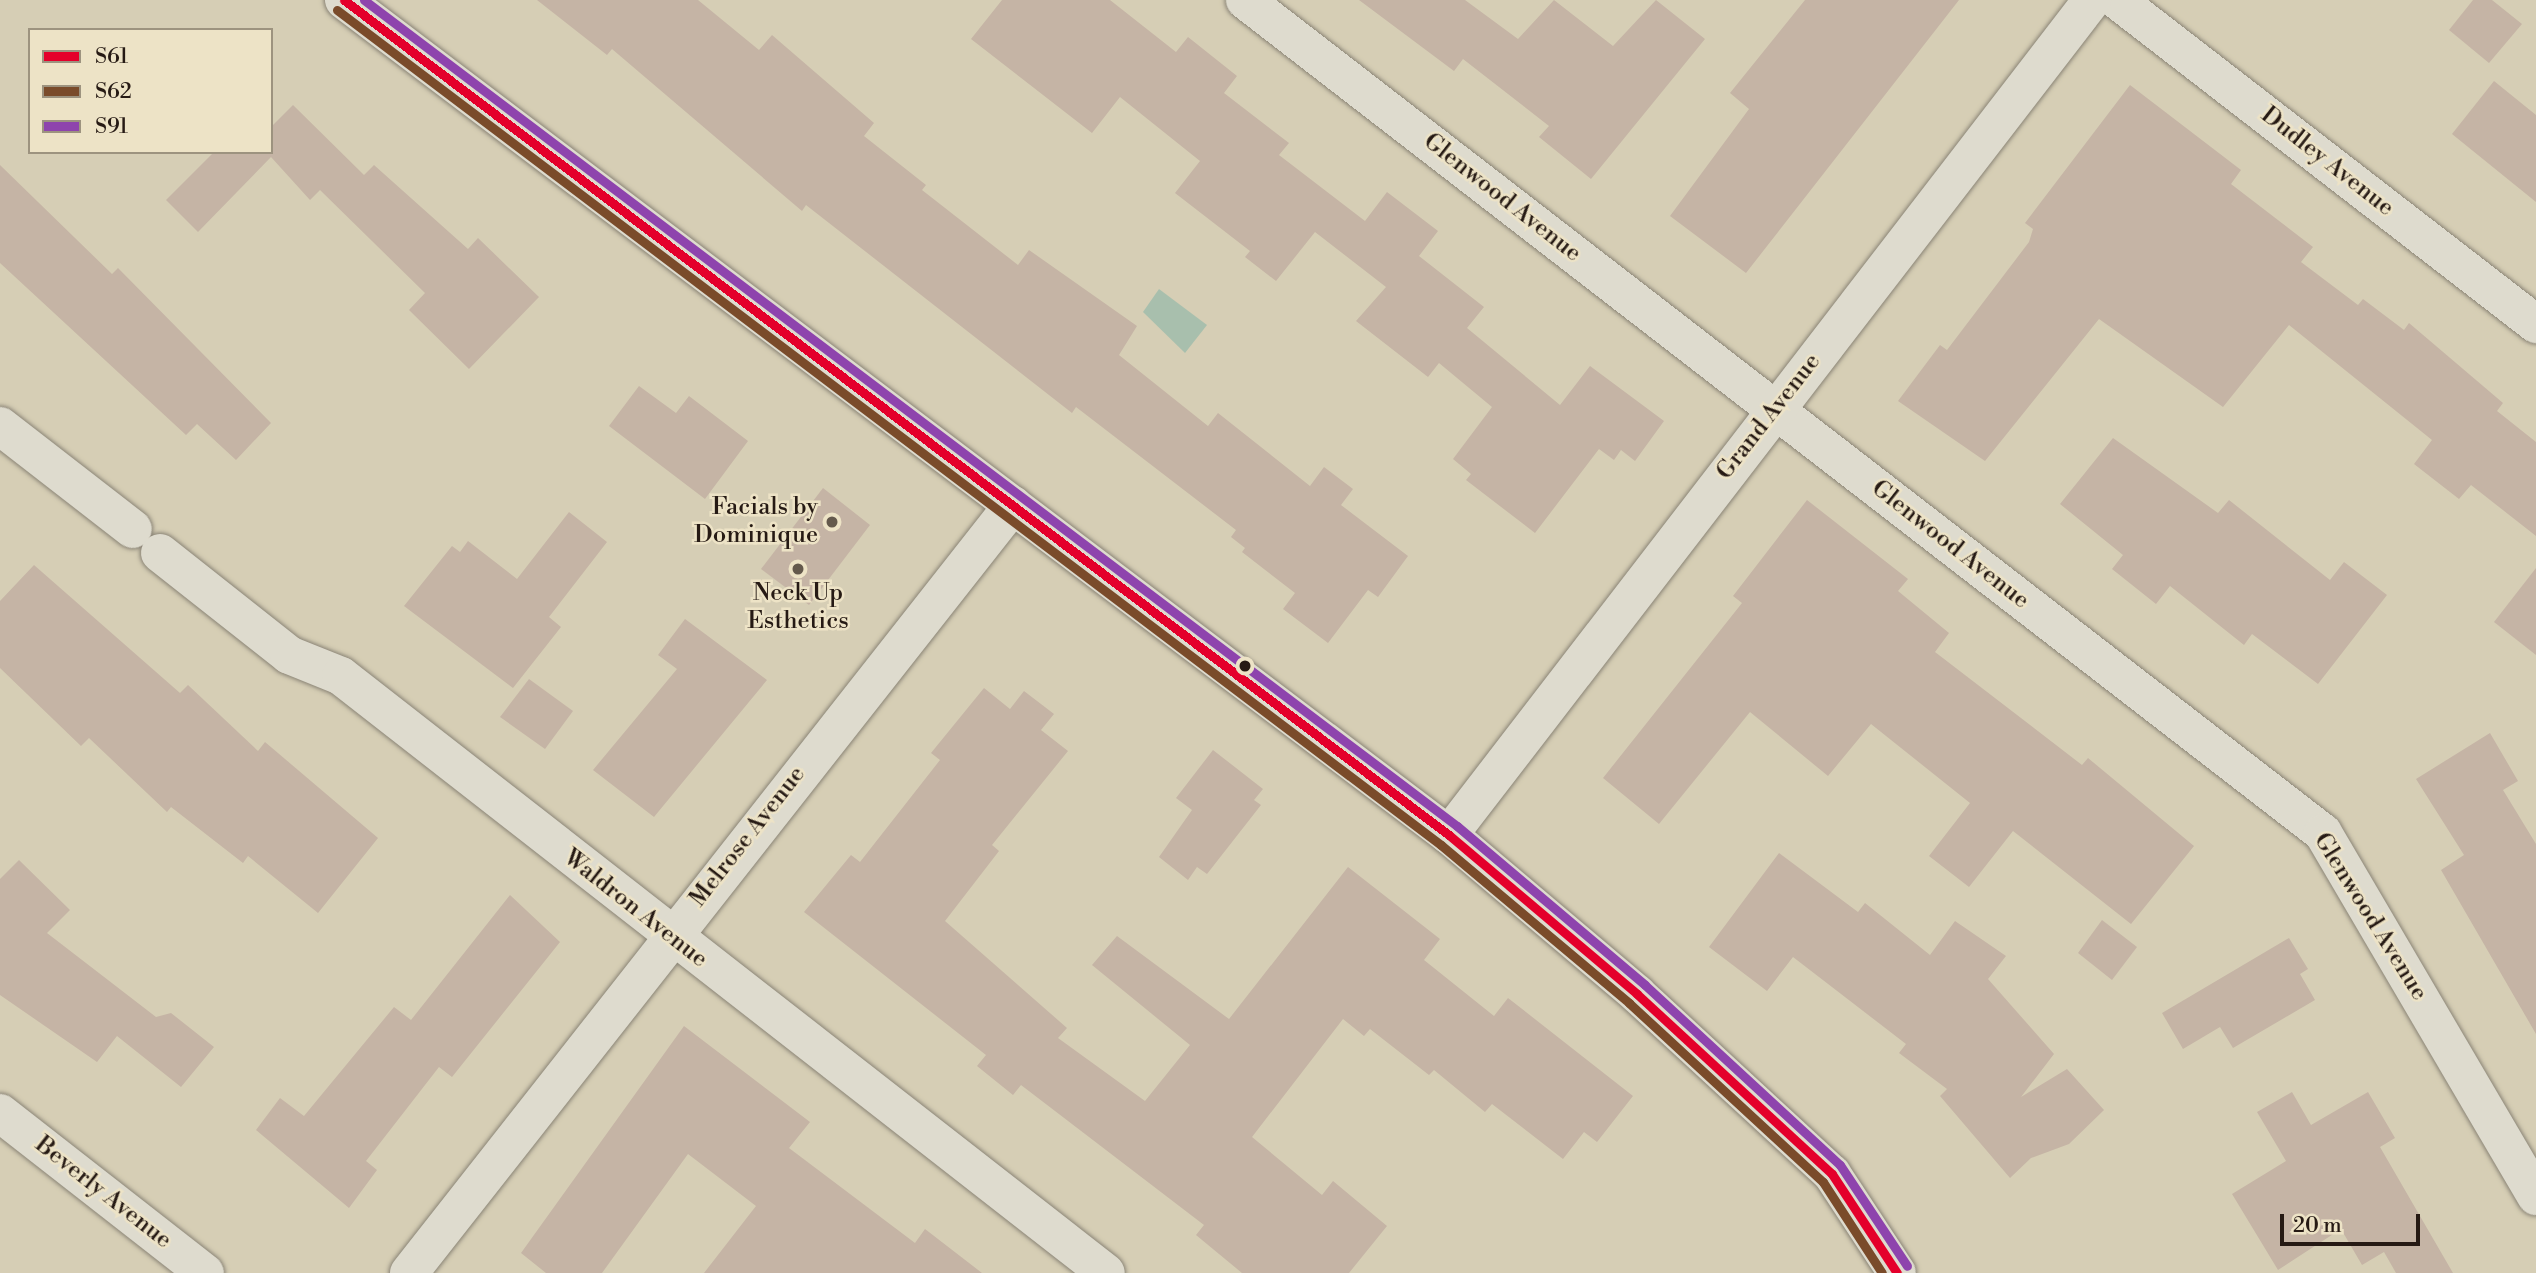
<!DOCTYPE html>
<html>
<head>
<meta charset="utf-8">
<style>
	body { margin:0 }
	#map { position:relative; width:2536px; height:1273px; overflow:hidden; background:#d6ceb5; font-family:"Libre Bodoni",serif }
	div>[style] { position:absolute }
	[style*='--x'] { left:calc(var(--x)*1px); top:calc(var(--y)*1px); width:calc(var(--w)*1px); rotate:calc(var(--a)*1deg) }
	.water>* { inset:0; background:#a8bfad }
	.building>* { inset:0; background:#c5b4a5 }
	.roads { filter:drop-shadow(0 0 2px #8a8476) drop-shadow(0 0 2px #8a8476) }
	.minor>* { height:38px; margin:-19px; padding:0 19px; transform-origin:19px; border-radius:19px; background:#dedbce }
	.secondary>* { height:38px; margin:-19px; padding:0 19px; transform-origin:19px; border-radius:19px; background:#dedbce }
	.bus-1>* { height:9px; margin:-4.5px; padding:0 4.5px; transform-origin:4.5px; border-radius:4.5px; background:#e4002b }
	.bus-2>* { height:9px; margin:-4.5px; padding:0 4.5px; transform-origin:4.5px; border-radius:4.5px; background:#7a4b2a }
	.bus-3>* { height:9px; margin:-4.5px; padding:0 4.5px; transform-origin:4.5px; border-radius:4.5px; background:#8e44ad }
	.dots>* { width:19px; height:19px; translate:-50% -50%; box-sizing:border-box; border:4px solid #ede3c6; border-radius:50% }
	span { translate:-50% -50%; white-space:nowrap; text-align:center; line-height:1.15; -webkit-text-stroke:5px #ede3c6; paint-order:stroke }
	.street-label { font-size:24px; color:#261a14 }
	.poi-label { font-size:24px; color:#261a14 }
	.right { translate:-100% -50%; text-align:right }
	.legend { position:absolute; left:28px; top:28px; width:245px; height:126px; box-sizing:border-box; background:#ede3c6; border:2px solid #9d937f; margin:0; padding:9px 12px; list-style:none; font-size:21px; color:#261a14 }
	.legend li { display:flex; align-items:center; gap:14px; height:35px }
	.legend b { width:35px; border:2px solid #9d937f }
	.scale { position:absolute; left:2280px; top:1214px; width:140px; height:32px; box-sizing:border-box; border:4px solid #261a14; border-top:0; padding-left:9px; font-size:21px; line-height:24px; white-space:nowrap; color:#261a14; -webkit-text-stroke:5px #ede3c6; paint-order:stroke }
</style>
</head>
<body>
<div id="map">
	<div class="water">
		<i style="clip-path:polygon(1159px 289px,1207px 325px,1185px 353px,1143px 312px)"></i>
	</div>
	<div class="building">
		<i style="clip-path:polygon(537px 0,698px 0,759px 50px,772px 35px,874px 123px,864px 136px,926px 185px,922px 190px,1018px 265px,1029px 250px,1137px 326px,1119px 355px,1208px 426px,1218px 413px,1310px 486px,1324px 467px,1353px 489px,1341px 505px,1408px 556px,1378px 597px,1368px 590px,1328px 643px,1283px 609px,1295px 593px,1242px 552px,1245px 548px,1231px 537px,1236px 530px,1076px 407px,1072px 413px,806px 205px,802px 211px,612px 49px,607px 55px)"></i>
		<i style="clip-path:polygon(1002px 0,1110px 0,1176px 52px,1188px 37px,1237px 76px,1224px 93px,1289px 143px,1279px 155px,1365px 221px,1387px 192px,1438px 231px,1419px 256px,1484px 307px,1467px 328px,1560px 405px,1590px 366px,1664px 421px,1635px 461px,1621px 450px,1614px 460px,1599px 449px,1535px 533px,1466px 480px,1471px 474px,1453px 459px,1492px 407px,1439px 363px,1428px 377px,1356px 321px,1386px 287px,1315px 232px,1276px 281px,1245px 257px,1250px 251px,1175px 193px,1200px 161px,1120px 97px,1092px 133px,971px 39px)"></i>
		<i style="clip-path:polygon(1359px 0,1465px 0,1518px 39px,1554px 0,1613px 46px,1656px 0,1705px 39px,1591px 179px,1539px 137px,1549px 126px,1463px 59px,1454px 71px)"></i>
		<i style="clip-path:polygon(1805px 0,1959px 0,1746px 273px,1670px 216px,1749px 109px,1730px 93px)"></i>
		<i style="clip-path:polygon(2473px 0,2492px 0,2522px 24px,2489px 63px,2449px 30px)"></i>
		<i style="clip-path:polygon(2494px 81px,2536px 115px,2536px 202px,2452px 134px)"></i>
		<i style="clip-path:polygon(2130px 85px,2241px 170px,2231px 184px,2313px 247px,2301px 262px,2358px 305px,2363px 299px,2404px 330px,2409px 323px,2503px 403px,2497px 411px,2536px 442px,2536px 536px,2471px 485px,2459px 499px,2414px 464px,2432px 440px,2289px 325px,2223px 407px,2099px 319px,1985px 461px,1898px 401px,1940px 345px,1947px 350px,2029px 242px,2033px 229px,2025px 223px)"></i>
		<i style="clip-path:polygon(293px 105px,364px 175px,374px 165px,468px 249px,478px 238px,539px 297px,469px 369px,409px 310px,425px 293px,320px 190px,310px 200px,271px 157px,198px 232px,166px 200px,214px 152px,271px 152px,271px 127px)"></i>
		<i style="clip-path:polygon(0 165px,112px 274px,118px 268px,271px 423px,236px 460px,197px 424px,186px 435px,0 263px)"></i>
		<i style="clip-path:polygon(639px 386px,676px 413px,689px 396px,748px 441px,705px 499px,609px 426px)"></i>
		<i style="clip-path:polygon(2113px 438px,2218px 513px,2229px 500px,2330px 580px,2344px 562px,2387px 595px,2318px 684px,2252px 634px,2244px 645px,2170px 586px,2156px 604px,2112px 569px,2123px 555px,2060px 504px)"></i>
		<i style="clip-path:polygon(823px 488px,870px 525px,809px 605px,761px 569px)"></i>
		<i style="clip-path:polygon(1807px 500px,1908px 579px,1898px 591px,1949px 633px,1935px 652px,2082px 765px,2088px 758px,2194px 846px,2131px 924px,2013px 831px,1969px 887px,1929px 856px,1970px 803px,1871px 724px,1828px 776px,1750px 712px,1659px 824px,1603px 778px,1742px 603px,1733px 596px)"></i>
		<i style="clip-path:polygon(569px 512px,607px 542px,549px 617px,561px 627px,513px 688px,404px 606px,452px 546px,460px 552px,468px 541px,517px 579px)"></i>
		<i style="clip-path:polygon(34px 565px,180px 693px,188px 685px,258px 751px,265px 742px,378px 838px,318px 913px,248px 856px,243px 863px,171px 807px,167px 812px,89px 738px,81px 746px,0 668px,0 601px)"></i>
		<i style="clip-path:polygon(2536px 568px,2536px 655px,2494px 622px)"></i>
		<i style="clip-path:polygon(685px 619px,767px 680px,654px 817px,593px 770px,677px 669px,658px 655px)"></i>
		<i style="clip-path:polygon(529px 679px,573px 711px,545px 749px,500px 717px)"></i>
		<i style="clip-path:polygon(984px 688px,1010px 709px,1024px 691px,1054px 714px,1041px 730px,1068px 751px,992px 845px,999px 851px,945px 921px,1067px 1028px,1058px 1038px,1145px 1101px,1190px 1045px,1092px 965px,1117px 936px,1229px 1019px,1348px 867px,1440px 939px,1424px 960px,1494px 1016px,1508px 998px,1633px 1096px,1597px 1142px,1584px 1132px,1563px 1159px,1492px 1104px,1485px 1112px,1434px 1070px,1429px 1075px,1370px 1029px,1364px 1036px,1343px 1019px,1252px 1137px,1322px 1195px,1333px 1181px,1387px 1226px,1349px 1273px,1242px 1273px,1196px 1235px,1204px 1225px,1021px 1085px,1013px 1095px,977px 1066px,986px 1055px,804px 912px,851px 855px,860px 862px,940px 760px,931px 753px)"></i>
		<i style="clip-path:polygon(2490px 733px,2518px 781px,2503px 790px,2536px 844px,2536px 1034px,2441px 870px,2464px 855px,2416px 779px)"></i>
		<i style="clip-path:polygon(1213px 750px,1263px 789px,1254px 800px,1261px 805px,1207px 874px,1197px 867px,1188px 880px,1159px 857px,1192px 810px,1176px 798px)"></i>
		<i style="clip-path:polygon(1779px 853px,1858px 912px,1865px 903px,1930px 955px,1955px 921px,2006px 956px,1988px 979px,2054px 1054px,2021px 1097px,2067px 1069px,2104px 1110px,2069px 1144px,2031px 1158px,2010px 1178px,1940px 1096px,1947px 1089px,1899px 1053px,1906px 1044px,1793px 957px,1767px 991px,1709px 947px)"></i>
		<i style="clip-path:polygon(19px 860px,70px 910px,47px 933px,156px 1017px,171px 1013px,214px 1047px,181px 1087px,117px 1036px,97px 1062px,0 995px,0 879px)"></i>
		<i style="clip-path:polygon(510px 895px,560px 942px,452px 1077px,439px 1067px,366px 1161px,377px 1170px,349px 1208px,256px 1130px,280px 1098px,304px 1116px,394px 1007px,411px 1020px)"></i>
		<i style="clip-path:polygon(2102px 920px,2137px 947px,2112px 980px,2078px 953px)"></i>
		<i style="clip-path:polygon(2289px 938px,2308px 969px,2300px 974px,2315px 1000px,2233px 1048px,2220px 1027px,2183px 1049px,2162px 1013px)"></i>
		<i style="clip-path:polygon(684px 1026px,810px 1122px,789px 1148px,915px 1243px,925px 1229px,982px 1273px,704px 1273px,756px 1206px,688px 1154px,602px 1273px,546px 1273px,521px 1253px)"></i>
		<i style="clip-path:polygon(2292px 1092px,2311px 1125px,2368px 1092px,2395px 1138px,2380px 1147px,2453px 1273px,2396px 1273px,2384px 1252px,2362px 1265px,2341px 1229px,2278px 1270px,2232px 1194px,2286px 1161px,2257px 1112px)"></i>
	</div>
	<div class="roads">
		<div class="minor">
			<i style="--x:1245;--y:0;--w:1362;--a:37.69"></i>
			<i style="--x:2323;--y:833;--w:421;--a:59.6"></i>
			<i style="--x:2117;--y:0;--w:530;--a:37.71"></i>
			<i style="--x:0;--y:426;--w:168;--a:37.8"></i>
			<i style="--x:160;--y:553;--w:164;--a:38.3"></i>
			<i style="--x:289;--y:655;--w:56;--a:22"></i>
			<i style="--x:341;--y:676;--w:970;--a:37.97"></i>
			<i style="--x:1449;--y:835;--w:1054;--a:-52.4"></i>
			<i style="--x:0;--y:1113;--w:260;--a:38"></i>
			<i style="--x:409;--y:1273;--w:977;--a:-51.82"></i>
		</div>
		<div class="secondary">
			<i style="--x:344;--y:0;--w:1385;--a:37.08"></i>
			<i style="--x:1449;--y:835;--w:246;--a:40.2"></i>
			<i style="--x:1637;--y:994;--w:265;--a:42.7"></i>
			<i style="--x:1832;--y:1174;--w:118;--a:56.7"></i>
		</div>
	</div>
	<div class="bus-1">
		<i style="--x:344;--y:0;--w:1385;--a:37.08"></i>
		<i style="--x:1449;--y:835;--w:246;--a:40.2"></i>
		<i style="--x:1637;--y:994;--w:265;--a:42.7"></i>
		<i style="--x:1832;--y:1174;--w:118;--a:56.7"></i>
	</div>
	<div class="bus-2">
		<i style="--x:337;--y:10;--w:1384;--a:37.1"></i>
		<i style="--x:1441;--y:845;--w:246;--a:40"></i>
		<i style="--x:1629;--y:1003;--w:264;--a:42.7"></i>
		<i style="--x:1823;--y:1182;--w:108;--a:57"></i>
	</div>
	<div class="bus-3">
		<i style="--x:364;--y:0;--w:1370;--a:37.08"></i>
		<i style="--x:1457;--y:826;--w:246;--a:40.2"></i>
		<i style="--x:1645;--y:985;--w:265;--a:42.7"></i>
		<i style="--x:1840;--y:1165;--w:121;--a:56.4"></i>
	</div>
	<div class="dots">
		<i style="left:832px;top:522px;background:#64594c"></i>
		<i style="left:798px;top:569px;background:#64594c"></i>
		<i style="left:1245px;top:666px;background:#261a14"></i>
	</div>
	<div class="street-label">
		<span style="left:2327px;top:162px;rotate:38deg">Dudley Avenue</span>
		<span style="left:1502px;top:198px;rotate:38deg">Glenwood Avenue</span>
		<span style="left:1769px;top:417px;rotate:-52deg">Grand Avenue</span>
		<span style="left:1950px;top:545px;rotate:38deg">Glenwood Avenue</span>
		<span style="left:748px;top:837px;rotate:-52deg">Melrose Avenue</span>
		<span style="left:635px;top:909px;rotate:38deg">Waldron Avenue</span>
		<span style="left:2370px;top:917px;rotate:58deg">Glenwood Avenue</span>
		<span style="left:103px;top:1193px;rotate:38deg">Beverly Avenue</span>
	</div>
	<div class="poi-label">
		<span class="right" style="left:818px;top:522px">Facials by<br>Dominique</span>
		<span style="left:798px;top:608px">Neck Up<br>Esthetics</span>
	</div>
	<ul class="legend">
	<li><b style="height:9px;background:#e4002b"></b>S61</li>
	<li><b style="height:9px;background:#7a4b2a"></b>S62</li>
	<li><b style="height:9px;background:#8e44ad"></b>S91</li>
	</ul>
	<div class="scale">20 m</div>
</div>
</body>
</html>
